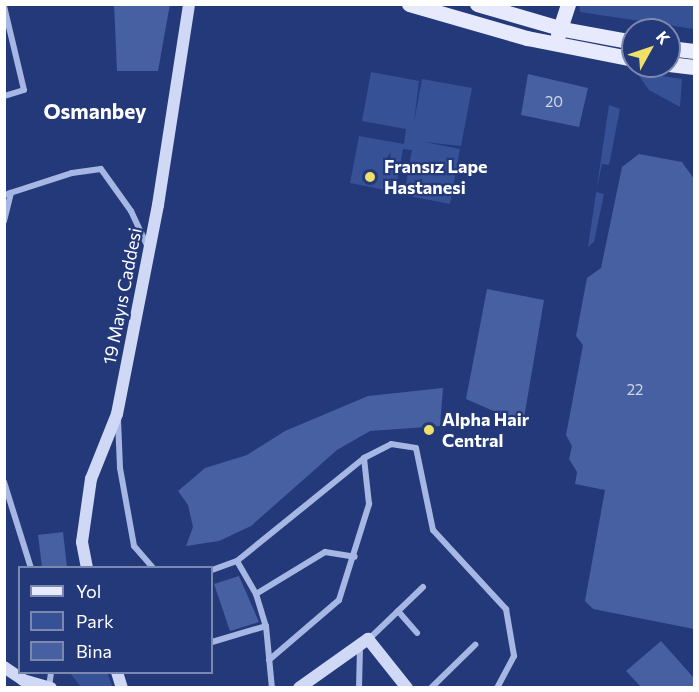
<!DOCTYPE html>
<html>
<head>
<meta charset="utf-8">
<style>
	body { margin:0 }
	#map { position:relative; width:699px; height:692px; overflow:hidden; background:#23397a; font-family:Commissioner,sans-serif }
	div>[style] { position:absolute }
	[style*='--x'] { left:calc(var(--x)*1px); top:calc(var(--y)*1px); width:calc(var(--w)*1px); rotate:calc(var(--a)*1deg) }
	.green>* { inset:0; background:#375197 }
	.building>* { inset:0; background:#4760a1 }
	.street>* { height:6px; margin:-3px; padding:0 3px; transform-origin:3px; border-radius:3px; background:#a6b7e4 }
	.secondary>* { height:12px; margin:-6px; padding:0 6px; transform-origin:6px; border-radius:6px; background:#cfd8f4 }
	.primary>* { height:15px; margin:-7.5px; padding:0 7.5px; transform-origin:7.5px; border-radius:7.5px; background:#e6eafc }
	.dots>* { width:16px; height:16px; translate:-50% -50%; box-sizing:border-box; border:3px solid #23397a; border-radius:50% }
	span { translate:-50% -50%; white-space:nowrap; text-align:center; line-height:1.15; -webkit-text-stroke:4.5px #23397a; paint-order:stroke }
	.number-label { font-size:15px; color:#d1d7e8 }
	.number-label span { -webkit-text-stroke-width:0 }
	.poi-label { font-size:18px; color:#fff; font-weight:700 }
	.left { translate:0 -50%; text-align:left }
	.street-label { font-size:18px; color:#fff }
	.quarter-label { font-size:21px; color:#fff; font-weight:700 }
	.frame { position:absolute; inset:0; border:6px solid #fff; pointer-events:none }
	.legend { position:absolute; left:18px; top:566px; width:195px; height:108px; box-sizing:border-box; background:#23397a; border:2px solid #7b88af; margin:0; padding:8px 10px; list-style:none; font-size:18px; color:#fff }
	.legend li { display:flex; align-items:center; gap:12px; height:30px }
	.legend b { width:30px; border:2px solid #7b88af }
	.north { position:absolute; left:621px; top:18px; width:60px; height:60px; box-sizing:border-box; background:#23397a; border:2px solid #7b88af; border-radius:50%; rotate:50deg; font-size:16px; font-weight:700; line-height:24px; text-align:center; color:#fff }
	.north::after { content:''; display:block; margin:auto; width:21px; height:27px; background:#efe069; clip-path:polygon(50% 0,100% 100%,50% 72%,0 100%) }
</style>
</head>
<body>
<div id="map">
	<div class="green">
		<i style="clip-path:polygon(579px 5px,694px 5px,694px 29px,580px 12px)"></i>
		<i style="clip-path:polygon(371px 72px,419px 81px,414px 122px,422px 79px,472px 88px,461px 146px,424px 142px,460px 149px,450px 204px,404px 195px,412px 150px,403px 149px,395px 192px,350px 183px,359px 136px,404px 144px,406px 129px,362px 121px)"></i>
		<i style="clip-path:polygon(636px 72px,682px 79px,680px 107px,649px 90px)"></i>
		<i style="clip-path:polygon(609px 105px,620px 109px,609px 165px,602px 164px,596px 192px,604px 194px,594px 242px,588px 247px)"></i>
		<i style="clip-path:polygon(70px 673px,107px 673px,113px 687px,81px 687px)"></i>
	</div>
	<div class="building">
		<i style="clip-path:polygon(114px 4px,170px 4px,158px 71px,117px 71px)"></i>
		<i style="clip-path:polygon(528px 74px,588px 88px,579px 127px,521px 115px)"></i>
		<i style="clip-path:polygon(639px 154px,682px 162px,694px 179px,694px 629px,593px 609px,585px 601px,605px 490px,575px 484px,577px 472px,569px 459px,572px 446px,566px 435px,583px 345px,576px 336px,587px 278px,601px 268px,622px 167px)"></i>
		<i style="clip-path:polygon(487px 289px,544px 300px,523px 424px,466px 399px)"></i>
		<i style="clip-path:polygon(443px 388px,440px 426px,370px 431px,337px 450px,251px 526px,219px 541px,186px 546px,193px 527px,188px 505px,178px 491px,205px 468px,247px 455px,285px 431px,368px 396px)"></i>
		<i style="clip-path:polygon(63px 532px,67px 567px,42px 567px,38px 535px)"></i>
		<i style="clip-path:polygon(239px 576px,259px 622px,230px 631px,214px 584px)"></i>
		<i style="clip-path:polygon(661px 641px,694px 678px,694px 687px,641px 687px,626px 671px)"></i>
	</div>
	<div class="street">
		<i style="--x:4;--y:6;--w:86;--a:76.6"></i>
		<i style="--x:24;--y:90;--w:21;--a:163"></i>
		<i style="--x:4;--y:195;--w:71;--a:-17.9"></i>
		<i style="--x:72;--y:173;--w:29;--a:-8"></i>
		<i style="--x:101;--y:169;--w:52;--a:54.5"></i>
		<i style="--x:131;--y:211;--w:40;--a:65"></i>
		<i style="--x:4;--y:221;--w:29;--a:-76"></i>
		<i style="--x:118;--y:420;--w:48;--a:87.6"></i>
		<i style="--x:120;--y:468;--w:79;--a:79.8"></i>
		<i style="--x:134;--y:546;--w:29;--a:49"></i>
		<i style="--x:4;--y:482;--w:90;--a:72.6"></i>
		<i style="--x:237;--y:561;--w:38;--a:60"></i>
		<i style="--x:256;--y:594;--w:34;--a:73"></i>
		<i style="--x:266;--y:626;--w:62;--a:84.5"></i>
		<i style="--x:212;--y:570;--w:27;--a:-20"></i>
		<i style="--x:237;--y:561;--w:164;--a:-39"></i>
		<i style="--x:364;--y:458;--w:30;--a:-27"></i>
		<i style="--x:391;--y:444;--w:25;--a:9"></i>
		<i style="--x:416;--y:448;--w:84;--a:78.3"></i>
		<i style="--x:433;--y:530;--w:108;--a:47.3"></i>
		<i style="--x:506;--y:609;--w:48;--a:80.3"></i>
		<i style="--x:514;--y:656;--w:36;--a:118"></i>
		<i style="--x:256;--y:594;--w:81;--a:-31.3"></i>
		<i style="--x:325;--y:552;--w:30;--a:9"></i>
		<i style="--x:398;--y:611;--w:29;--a:49"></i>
		<i style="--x:369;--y:639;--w:75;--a:-43.9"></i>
		<i style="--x:212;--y:642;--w:56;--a:-16.5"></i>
		<i style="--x:269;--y:660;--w:92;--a:-40.6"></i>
		<i style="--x:339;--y:600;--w:101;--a:-72.6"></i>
		<i style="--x:369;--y:504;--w:46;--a:-96.2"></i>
		<i style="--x:49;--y:687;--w:15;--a:-82"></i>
		<i style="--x:359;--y:688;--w:42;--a:-88.6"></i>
		<i style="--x:431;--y:688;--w:62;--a:-44.3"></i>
	</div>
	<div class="secondary">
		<i style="--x:87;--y:568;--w:26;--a:-101"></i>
		<i style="--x:82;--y:542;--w:64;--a:-81.9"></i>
		<i style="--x:91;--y:479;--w:70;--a:-68.2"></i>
		<i style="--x:117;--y:414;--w:213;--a:-78.9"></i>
		<i style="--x:158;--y:205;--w:203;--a:-81.2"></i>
		<i style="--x:4;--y:667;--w:23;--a:34"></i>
		<i style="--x:23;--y:680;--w:29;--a:16"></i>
		<i style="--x:117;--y:672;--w:17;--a:73"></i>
		<i style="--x:299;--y:688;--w:85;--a:-35.4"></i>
		<i style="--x:368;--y:639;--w:63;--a:51.5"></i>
	</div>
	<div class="primary">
		<i style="--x:409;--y:4;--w:123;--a:16.1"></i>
		<i style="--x:527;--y:38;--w:108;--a:11.2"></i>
		<i style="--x:477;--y:4;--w:90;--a:16.2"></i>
		<i style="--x:563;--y:29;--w:71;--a:10.5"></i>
		<i style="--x:558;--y:35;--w:33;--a:-72"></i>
		<i style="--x:669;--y:48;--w:25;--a:7"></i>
		<i style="--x:669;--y:64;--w:25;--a:7"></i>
	</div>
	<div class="dots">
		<i style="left:370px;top:177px;background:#efe069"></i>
		<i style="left:429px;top:430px;background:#efe069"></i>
	</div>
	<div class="number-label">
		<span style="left:554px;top:102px">20</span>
		<span style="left:635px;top:390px">22</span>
	</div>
	<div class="poi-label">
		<span class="left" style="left:384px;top:177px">Fransız Lape<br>Hastanesi</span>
		<span class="left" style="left:442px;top:430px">Alpha Hair<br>Central</span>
	</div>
	<div class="street-label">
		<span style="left:122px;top:296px;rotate:-79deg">19 Mayıs Caddesi</span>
	</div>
	<div class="quarter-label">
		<span style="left:95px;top:111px">Osmanbey</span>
	</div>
	<div class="frame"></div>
	<ul class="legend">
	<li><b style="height:8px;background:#e6eafc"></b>Yol</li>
	<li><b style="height:16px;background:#375197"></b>Park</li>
	<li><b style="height:16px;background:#4760a1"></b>Bina</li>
	</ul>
	<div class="north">K</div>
</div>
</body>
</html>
